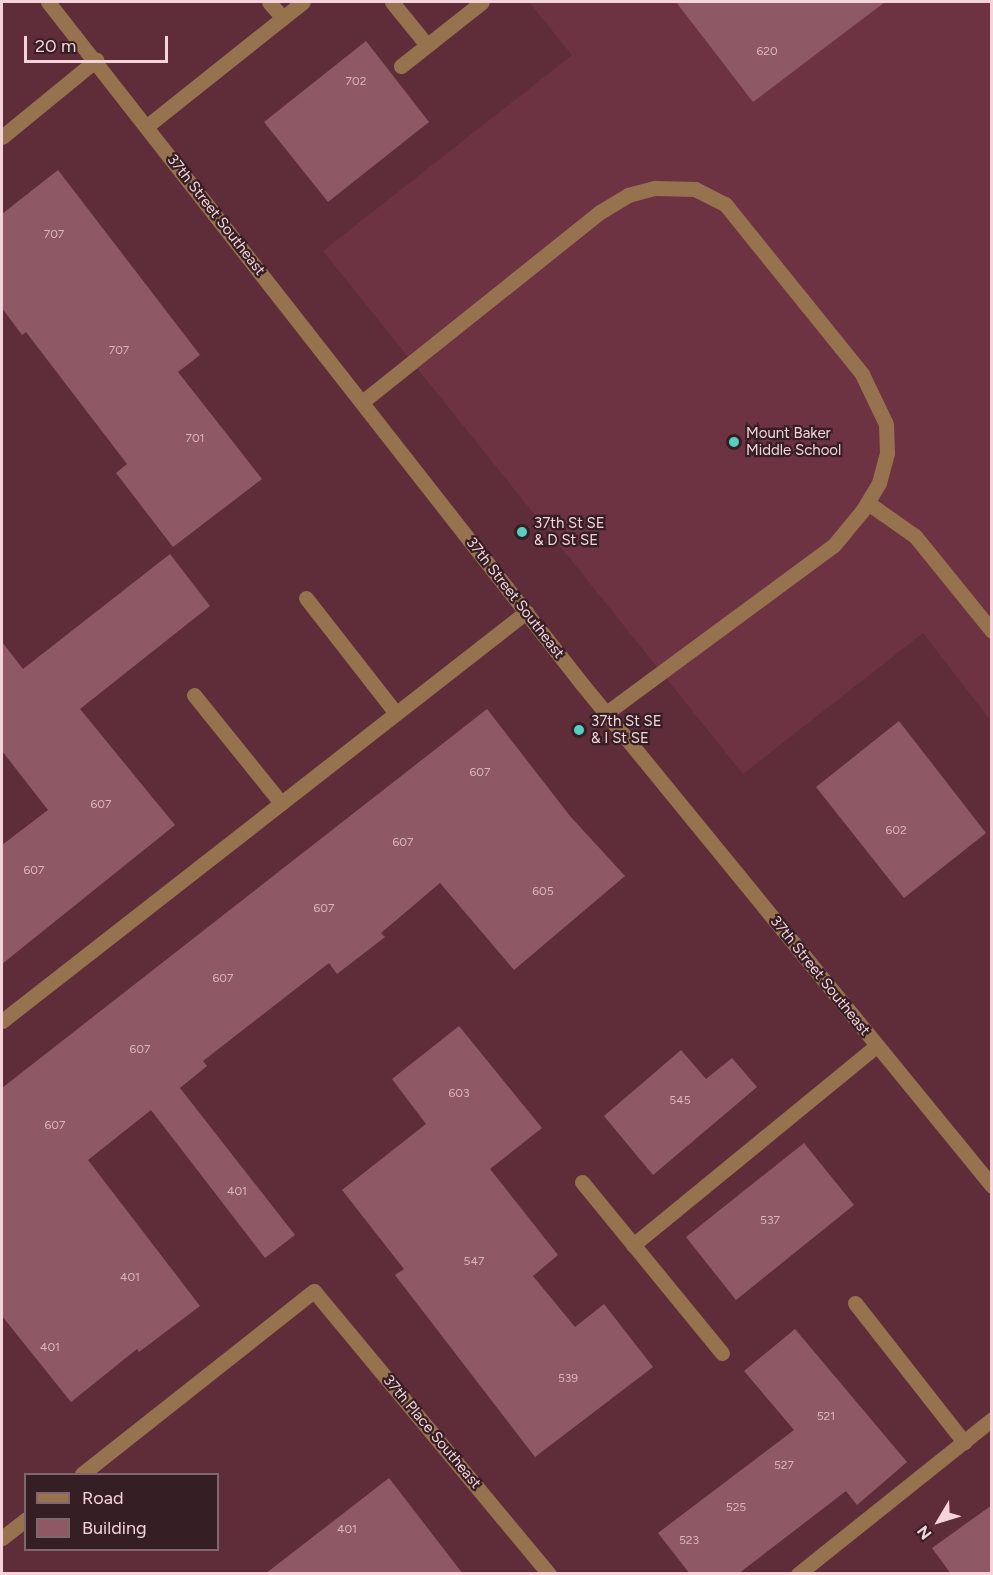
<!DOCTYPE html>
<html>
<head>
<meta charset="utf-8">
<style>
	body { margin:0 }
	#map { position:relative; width:993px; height:1575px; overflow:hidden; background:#5f2d3a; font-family:Figtree,sans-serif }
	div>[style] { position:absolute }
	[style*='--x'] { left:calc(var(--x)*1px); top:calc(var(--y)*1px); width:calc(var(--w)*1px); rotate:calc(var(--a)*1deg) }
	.built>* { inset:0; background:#6d3343 }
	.building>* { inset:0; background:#8f5865 }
	.minor>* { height:15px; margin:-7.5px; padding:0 7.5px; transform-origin:7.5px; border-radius:7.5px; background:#97724e }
	.dots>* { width:16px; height:16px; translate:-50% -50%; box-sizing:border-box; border:3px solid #351e24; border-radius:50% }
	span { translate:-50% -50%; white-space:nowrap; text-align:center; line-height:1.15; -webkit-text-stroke:4.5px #351e24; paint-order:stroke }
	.number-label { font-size:12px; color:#dbb5bd }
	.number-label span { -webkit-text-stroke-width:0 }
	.street-label { font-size:15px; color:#f4d4da }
	.poi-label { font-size:15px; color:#f4d4da }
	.left { translate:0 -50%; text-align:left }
	.frame { position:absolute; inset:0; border:3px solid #f4d4da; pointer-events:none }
	.legend { position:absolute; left:24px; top:1473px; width:195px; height:78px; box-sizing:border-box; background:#351e24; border:2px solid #81676d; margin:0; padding:8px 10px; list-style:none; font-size:18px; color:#f4d4da }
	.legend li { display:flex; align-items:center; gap:12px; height:30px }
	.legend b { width:30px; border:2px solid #81676d }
	.north { position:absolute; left:909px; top:1491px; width:60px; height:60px; -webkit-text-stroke:4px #351e24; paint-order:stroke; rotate:232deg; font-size:16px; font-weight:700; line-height:24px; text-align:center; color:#f4d4da }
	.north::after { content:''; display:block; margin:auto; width:21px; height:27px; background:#f4d4da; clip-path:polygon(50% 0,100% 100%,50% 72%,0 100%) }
	.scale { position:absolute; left:24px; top:36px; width:144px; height:27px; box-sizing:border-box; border:3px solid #f4d4da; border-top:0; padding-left:8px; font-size:18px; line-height:21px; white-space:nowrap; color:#f4d4da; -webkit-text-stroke:4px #351e24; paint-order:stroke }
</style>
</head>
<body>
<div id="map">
	<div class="built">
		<i style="clip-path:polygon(529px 2px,991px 2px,991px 721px,923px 633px,743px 774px,323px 251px,572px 55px)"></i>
	</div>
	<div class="building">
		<i style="clip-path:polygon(676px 2px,885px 2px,753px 102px)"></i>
		<i style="clip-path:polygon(366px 41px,429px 122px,328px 202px,264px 122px)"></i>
		<i style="clip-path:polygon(58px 170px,200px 355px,178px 372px,262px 479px,173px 547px,116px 473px,127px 464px,26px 332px,22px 335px,2px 308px,2px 214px)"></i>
		<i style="clip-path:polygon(170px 554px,210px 606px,80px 709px,175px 825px,2px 964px,2px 845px,48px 810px,2px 751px,2px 642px,23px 669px)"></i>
		<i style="clip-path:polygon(487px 709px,570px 816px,625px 876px,514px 970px,440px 883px,381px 933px,385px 937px,337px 974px,329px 963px,203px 1061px,207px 1066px,180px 1088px,295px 1235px,265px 1258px,151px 1110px,88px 1160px,200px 1306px,139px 1352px,137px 1349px,71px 1402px,2px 1316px,2px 1088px)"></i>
		<i style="clip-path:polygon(899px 721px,986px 833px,904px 898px,816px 787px)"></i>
		<i style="clip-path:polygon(459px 1026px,542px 1128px,490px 1169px,558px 1255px,533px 1276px,575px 1327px,604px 1304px,653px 1367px,535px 1457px,395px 1275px,404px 1269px,342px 1190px,426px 1124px,392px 1079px)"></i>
		<i style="clip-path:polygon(681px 1050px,706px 1079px,732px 1058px,757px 1087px,653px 1175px,604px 1116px)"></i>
		<i style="clip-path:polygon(804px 1143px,854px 1205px,736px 1300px,686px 1237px)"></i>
		<i style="clip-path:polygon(795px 1329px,907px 1462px,857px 1505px,846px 1491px,738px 1574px,690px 1574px,658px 1533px,794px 1430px,744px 1371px)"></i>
		<i style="clip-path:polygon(389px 1478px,463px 1574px,265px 1574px)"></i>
		<i style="clip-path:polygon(992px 1505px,992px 1574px,951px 1574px,932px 1548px)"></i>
	</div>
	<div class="minor">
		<i style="--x:48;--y:2;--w:866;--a:51.94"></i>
		<i style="--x:582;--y:684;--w:648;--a:50.76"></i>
		<i style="--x:269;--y:2;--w:21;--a:49"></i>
		<i style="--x:392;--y:2;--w:55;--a:50.9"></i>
		<i style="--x:401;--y:66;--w:103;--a:-38.3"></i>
		<i style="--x:147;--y:126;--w:199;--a:-38.5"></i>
		<i style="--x:2;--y:137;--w:122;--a:-39.3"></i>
		<i style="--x:362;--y:402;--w:305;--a:-38.6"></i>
		<i style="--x:600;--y:212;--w:33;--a:-31"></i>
		<i style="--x:628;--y:195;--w:28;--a:-15"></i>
		<i style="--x:655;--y:188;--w:40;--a:1.4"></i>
		<i style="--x:695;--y:189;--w:34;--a:27"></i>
		<i style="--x:725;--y:204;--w:218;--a:51.1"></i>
		<i style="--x:862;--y:374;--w:55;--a:64.4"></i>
		<i style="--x:886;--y:424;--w:29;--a:88"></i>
		<i style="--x:887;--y:453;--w:31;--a:105"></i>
		<i style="--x:879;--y:483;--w:33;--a:121"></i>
		<i style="--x:862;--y:511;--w:44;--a:129.5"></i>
		<i style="--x:834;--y:545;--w:283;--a:143.6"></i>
		<i style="--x:868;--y:503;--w:57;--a:35.1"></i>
		<i style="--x:915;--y:536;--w:122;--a:51"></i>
		<i style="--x:306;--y:598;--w:146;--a:52"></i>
		<i style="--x:194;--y:695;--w:139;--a:51.1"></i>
		<i style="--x:2;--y:1021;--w:665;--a:-37.97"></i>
		<i style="--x:582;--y:1182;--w:221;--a:50.7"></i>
		<i style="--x:633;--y:1245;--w:315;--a:-39.3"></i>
		<i style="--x:855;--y:1303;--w:177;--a:51.9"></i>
		<i style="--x:82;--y:1474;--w:295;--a:-38.3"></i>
		<i style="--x:314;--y:1291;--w:368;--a:50.3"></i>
		<i style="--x:2;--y:1538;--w:31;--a:-38"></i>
		<i style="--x:798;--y:1574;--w:248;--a:-38.6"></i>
	</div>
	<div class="dots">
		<i style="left:734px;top:442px;background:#58cec0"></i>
		<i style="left:522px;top:532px;background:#58cec0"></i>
		<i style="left:579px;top:730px;background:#58cec0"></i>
	</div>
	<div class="number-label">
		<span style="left:767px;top:52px">620</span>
		<span style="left:356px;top:82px">702</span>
		<span style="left:54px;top:235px">707</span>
		<span style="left:119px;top:351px">707</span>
		<span style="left:195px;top:439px">701</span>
		<span style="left:480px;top:773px">607</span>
		<span style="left:101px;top:805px">607</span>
		<span style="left:896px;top:831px">602</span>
		<span style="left:403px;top:843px">607</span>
		<span style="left:34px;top:871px">607</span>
		<span style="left:543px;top:892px">605</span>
		<span style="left:324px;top:909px">607</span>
		<span style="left:223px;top:979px">607</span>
		<span style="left:140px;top:1050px">607</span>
		<span style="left:459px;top:1094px">603</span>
		<span style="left:680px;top:1101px">545</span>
		<span style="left:55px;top:1126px">607</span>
		<span style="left:237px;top:1192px">401</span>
		<span style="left:770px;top:1221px">537</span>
		<span style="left:474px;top:1262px">547</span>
		<span style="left:130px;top:1278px">401</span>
		<span style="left:50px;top:1348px">401</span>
		<span style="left:568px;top:1379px">539</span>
		<span style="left:826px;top:1417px">521</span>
		<span style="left:784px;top:1466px">527</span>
		<span style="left:736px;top:1508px">525</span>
		<span style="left:347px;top:1530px">401</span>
		<span style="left:689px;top:1541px">523</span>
	</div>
	<div class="street-label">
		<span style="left:216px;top:215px;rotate:52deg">37th Street Southeast</span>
		<span style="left:515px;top:598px;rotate:52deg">37th Street Southeast</span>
		<span style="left:820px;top:976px;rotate:51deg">37th Street Southeast</span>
		<span style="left:432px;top:1432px;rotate:50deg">37th Place Southeast</span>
	</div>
	<div class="poi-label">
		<span class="left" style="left:746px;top:442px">Mount Baker<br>Middle School</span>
		<span class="left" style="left:534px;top:532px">37th St SE<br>&amp; D St SE</span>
		<span class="left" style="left:591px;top:730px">37th St SE<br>&amp; I St SE</span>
	</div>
	<div class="frame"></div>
	<ul class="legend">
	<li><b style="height:8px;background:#97724e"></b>Road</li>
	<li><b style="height:16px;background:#8f5865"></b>Building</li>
	</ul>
	<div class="north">N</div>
	<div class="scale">20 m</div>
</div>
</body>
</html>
